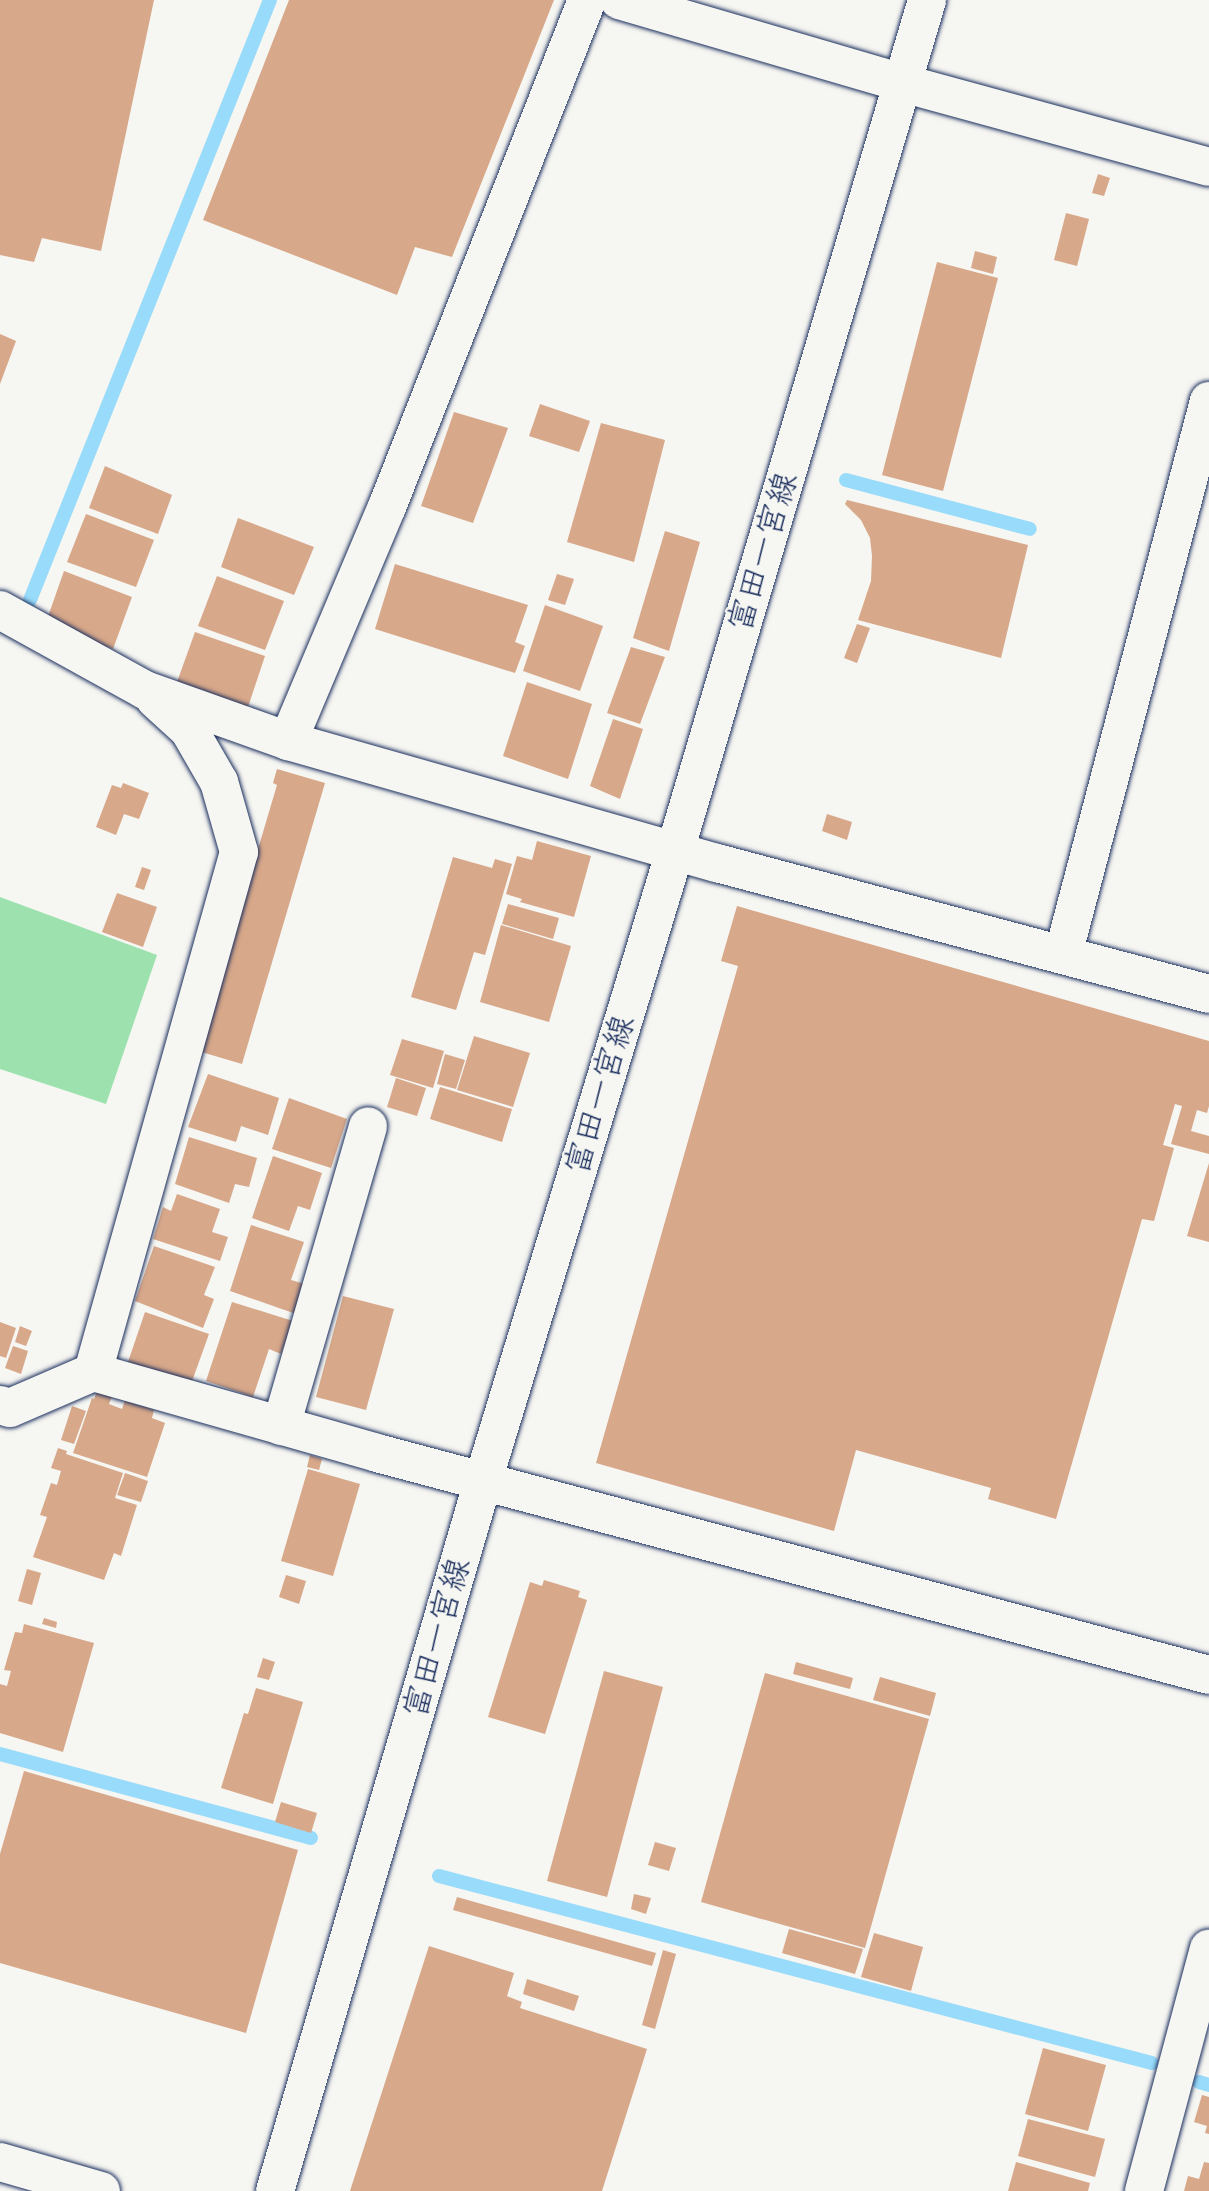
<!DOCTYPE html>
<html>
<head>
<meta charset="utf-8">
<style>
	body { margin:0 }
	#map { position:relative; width:1209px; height:2191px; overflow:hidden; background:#f6f6f2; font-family:Caveat,"Klee One",sans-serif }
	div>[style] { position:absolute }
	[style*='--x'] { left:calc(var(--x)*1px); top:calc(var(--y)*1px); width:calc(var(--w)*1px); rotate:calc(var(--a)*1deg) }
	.green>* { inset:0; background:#9de2ae }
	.stream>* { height:14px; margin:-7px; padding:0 7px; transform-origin:7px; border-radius:7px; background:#98dbfa }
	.building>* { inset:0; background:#d8a88a }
	.roads { filter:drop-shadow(0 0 2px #1b2f5e) drop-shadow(0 0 2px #1b2f5e) }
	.minor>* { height:38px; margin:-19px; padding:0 19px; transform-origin:19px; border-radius:19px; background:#f6f6f2 }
	.major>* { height:38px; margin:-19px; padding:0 19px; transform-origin:19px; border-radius:19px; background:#f6f6f2 }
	span { translate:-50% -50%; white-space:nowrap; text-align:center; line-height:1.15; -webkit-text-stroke:5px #f6f6f2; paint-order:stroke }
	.street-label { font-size:33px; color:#1b2f5e }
</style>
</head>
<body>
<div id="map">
	<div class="green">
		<i style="clip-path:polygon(0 897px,157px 955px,106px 1104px,0 1069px)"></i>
	</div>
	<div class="stream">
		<i style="--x:846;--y:480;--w:190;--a:14.9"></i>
		<i style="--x:30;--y:600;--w:646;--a:-68.2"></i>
		<i style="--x:0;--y:1754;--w:322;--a:15.1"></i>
		<i style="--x:439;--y:1876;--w:737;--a:14.7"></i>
		<i style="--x:1199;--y:2082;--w:10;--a:17"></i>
	</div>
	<div class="building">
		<i style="clip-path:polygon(0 0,154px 0,101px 251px,42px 238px,34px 262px,0 255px)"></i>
		<i style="clip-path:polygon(289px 0,554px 0,452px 257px,415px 247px,397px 295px,203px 220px)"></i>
		<i style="clip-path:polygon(1098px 174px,1110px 178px,1104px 196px,1092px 193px)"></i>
		<i style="clip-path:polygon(1066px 213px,1089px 219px,1077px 266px,1054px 260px)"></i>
		<i style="clip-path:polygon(975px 251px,997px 257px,993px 274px,971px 268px)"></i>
		<i style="clip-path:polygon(937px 262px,998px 278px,943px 491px,882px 475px)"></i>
		<i style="clip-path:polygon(0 334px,16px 341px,0 384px)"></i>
		<i style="clip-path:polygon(540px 404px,590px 421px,579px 452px,529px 436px)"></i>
		<i style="clip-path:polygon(454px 412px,508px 428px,473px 523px,421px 506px)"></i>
		<i style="clip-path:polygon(601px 423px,665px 440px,634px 562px,567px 542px)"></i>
		<i style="clip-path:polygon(105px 466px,172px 495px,158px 534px,89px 508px)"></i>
		<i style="clip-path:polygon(847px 500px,1028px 545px,1001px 658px,858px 620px,871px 581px,872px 556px,870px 538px,861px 520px,845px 504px)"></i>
		<i style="clip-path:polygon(86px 514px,154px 540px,136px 587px,67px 562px)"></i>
		<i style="clip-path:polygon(238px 518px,314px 547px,294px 595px,221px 567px)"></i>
		<i style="clip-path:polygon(665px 531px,700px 542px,669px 651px,633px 638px)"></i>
		<i style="clip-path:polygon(395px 564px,528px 605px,515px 642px,525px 646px,515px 673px,375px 629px)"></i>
		<i style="clip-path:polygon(64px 571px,132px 597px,113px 649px,45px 625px)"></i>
		<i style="clip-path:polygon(557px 574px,574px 579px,565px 605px,548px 600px)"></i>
		<i style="clip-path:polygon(217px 576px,284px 601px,265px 650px,198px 626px)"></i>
		<i style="clip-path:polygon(545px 605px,603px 626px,580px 691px,523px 671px)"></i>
		<i style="clip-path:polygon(857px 624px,870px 628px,857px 663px,844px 658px)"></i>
		<i style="clip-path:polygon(195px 632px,265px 656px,248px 707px,177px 682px)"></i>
		<i style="clip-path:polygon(631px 647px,665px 657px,640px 724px,607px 713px)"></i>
		<i style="clip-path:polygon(527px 682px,592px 704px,568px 779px,503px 756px)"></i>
		<i style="clip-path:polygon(613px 719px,643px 729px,620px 799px,590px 786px)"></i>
		<i style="clip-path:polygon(277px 769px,325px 783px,242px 1064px,198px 1051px,277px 785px,273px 783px)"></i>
		<i style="clip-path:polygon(123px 783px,149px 793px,139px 819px,124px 814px,116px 835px,96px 827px,112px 785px,121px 788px)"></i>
		<i style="clip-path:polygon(827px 814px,852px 822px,847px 840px,822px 831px)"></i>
		<i style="clip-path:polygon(537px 841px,591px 856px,574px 917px,520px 902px,522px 899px,506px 894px,517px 856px,532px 860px)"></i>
		<i style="clip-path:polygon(453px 857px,492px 868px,495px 859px,512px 864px,485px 955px,474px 952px,456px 1010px,411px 997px)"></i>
		<i style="clip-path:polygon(142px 867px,151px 870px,144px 890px,135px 887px)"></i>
		<i style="clip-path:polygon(117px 893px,157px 907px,143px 947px,102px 932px)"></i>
		<i style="clip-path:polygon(508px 904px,559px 918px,553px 939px,502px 924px)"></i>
		<i style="clip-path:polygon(737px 906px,1209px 1041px,1209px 1106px,1207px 1113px,1197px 1110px,1191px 1131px,1209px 1136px,1209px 1154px,1171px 1144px,1182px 1106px,1175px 1104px,1163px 1145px,1174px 1148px,1154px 1221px,1142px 1219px,1056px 1519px,988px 1499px,991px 1488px,856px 1450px,834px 1531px,596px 1463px,738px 966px,721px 961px)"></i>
		<i style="clip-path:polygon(501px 925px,571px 946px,549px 1022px,480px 1002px)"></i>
		<i style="clip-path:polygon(474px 1036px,530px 1053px,513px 1107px,457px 1090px)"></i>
		<i style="clip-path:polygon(402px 1039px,444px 1051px,433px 1088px,390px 1075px)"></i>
		<i style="clip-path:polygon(445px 1054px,465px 1060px,456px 1089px,437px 1084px)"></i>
		<i style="clip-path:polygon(208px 1074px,279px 1098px,268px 1135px,241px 1126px,236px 1142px,188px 1127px)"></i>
		<i style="clip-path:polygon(396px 1078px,426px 1088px,417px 1116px,387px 1107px)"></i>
		<i style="clip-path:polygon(440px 1087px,512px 1109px,502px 1142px,430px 1119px)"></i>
		<i style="clip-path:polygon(289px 1098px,347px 1119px,331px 1168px,272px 1149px)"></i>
		<i style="clip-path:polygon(189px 1137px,257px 1158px,249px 1187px,235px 1184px,229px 1203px,175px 1184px)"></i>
		<i style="clip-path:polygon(273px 1156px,322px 1173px,310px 1210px,298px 1206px,289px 1231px,252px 1218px)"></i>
		<i style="clip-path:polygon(1209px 1163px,1209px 1242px,1187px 1236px)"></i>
		<i style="clip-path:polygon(177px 1194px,220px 1209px,212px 1232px,228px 1237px,220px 1261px,153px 1239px,163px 1207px,171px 1211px)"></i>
		<i style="clip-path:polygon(251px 1225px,304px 1242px,291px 1280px,305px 1284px,296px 1314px,230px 1291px)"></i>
		<i style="clip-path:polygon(154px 1246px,215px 1267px,204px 1295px,214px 1299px,203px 1328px,135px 1301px)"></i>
		<i style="clip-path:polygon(343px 1296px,394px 1309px,366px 1410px,316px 1397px)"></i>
		<i style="clip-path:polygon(232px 1302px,293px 1321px,281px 1354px,269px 1349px,253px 1397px,206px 1381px)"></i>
		<i style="clip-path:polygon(145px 1312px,209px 1334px,191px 1384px,128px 1362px)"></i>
		<i style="clip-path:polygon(0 1322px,16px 1328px,6px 1358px,0 1356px)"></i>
		<i style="clip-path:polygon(20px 1326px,32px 1331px,26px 1346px,15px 1342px)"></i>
		<i style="clip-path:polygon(13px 1346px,28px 1351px,21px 1374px,5px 1368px)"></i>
		<i style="clip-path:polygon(97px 1392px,112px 1396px,109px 1404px,122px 1409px,125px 1400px,154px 1410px,152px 1418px,165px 1423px,147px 1477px,73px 1453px,92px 1398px,94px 1399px)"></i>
		<i style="clip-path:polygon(72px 1406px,86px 1411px,74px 1444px,61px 1440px)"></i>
		<i style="clip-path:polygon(58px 1448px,67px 1451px,66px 1454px,123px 1473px,115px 1498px,137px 1505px,121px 1556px,114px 1553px,104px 1580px,33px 1557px,47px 1517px,40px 1515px,51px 1483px,57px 1485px,61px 1471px,51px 1468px)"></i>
		<i style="clip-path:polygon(310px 1455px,322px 1459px,319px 1470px,307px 1467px)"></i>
		<i style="clip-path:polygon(308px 1469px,360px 1484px,333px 1576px,281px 1561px)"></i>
		<i style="clip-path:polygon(125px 1473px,148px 1481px,141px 1502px,117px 1495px)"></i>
		<i style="clip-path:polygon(27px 1569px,41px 1573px,32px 1605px,18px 1601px)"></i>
		<i style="clip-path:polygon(286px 1575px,306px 1581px,299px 1604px,279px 1597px)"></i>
		<i style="clip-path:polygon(544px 1580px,580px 1591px,578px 1597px,587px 1600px,545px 1734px,488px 1717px,530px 1582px,542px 1586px)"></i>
		<i style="clip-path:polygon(44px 1618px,57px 1622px,56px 1628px,42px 1624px)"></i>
		<i style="clip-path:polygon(24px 1624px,94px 1643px,63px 1752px,0 1733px,0 1684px,7px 1686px,11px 1671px,4px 1670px,15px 1632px,22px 1633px)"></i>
		<i style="clip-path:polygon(263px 1658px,275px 1662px,269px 1680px,257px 1677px)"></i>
		<i style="clip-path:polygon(796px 1662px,853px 1678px,850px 1689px,793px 1674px)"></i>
		<i style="clip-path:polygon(604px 1671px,663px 1687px,607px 1897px,547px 1881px)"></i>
		<i style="clip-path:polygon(765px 1673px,929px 1719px,865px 1948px,701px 1902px)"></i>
		<i style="clip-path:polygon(880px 1677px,936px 1693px,930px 1716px,873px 1700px)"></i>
		<i style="clip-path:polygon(256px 1688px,303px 1702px,273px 1804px,221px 1788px,244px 1713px,248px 1714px)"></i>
		<i style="clip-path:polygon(24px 1771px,298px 1850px,246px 2033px,0 1963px,0 1854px)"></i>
		<i style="clip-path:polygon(281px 1802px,317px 1813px,311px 1833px,275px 1822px)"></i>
		<i style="clip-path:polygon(655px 1842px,676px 1848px,669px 1871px,648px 1865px)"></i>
		<i style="clip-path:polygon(634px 1894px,651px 1898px,646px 1914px,631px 1909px)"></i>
		<i style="clip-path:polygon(457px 1897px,656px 1953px,652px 1966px,453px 1910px)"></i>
		<i style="clip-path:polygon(789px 1929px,863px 1949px,855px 1974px,782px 1953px)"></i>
		<i style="clip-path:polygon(874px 1933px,923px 1947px,911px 1991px,861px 1977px)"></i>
		<i style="clip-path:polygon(429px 1946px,514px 1973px,507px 1996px,522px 2002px,520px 2008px,647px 2049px,602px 2191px,350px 2191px)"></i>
		<i style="clip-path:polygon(663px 1950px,676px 1954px,655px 2029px,642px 2025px)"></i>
		<i style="clip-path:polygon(527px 1979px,579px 1996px,574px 2011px,523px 1994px)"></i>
		<i style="clip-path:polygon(1043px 2048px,1106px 2065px,1088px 2131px,1025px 2114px)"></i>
		<i style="clip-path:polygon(1202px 2095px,1209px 2097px,1209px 2134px,1205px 2133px,1207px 2126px,1194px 2122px)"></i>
		<i style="clip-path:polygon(1028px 2119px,1105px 2139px,1095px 2177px,1018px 2156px)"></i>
		<i style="clip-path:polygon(1016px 2162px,1090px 2183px,1088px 2191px,1008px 2191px)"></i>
		<i style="clip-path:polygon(1204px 2162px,1209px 2163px,1209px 2191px,1184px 2191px,1188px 2176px,1199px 2179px)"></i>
	</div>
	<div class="roads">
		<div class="minor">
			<i style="--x:619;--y:0;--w:295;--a:16.3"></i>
			<i style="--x:902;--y:83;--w:318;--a:15.3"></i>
			<i style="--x:0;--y:610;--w:166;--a:28.9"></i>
			<i style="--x:145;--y:690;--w:152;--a:19.6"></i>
			<i style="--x:288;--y:741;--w:446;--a:15.9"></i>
			<i style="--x:717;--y:863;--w:509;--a:14.91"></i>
			<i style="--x:288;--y:741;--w:254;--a:-67.1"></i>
			<i style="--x:387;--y:507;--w:545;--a:-68.47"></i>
			<i style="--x:1063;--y:955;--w:573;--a:-75.24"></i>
			<i style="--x:93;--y:1372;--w:295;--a:15.9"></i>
			<i style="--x:377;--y:1453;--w:861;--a:14.94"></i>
			<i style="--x:93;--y:1372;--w:540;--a:-74.32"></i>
			<i style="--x:239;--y:852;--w:73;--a:-105.9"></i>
			<i style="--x:219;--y:782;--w:60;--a:-120"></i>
			<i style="--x:189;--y:730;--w:46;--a:-137.6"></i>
			<i style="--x:0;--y:1405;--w:10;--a:17"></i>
			<i style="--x:10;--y:1408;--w:90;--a:-23.4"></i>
			<i style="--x:281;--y:1426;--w:312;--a:-73.8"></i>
			<i style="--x:0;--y:2162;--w:105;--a:16"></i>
			<i style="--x:1144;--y:2191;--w:251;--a:-75"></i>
		</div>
		<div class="major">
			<i style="--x:275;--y:2191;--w:740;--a:-73.67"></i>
			<i style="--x:483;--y:1481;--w:659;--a:-73.05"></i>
			<i style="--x:675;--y:851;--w:888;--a:-73.5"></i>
		</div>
	</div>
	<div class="street-label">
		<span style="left:763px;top:552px;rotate:-73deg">富田一宮線</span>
		<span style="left:600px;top:1095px;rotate:-73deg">富田一宮線</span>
		<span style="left:437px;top:1638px;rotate:-74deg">富田一宮線</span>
	</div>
</div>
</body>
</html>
